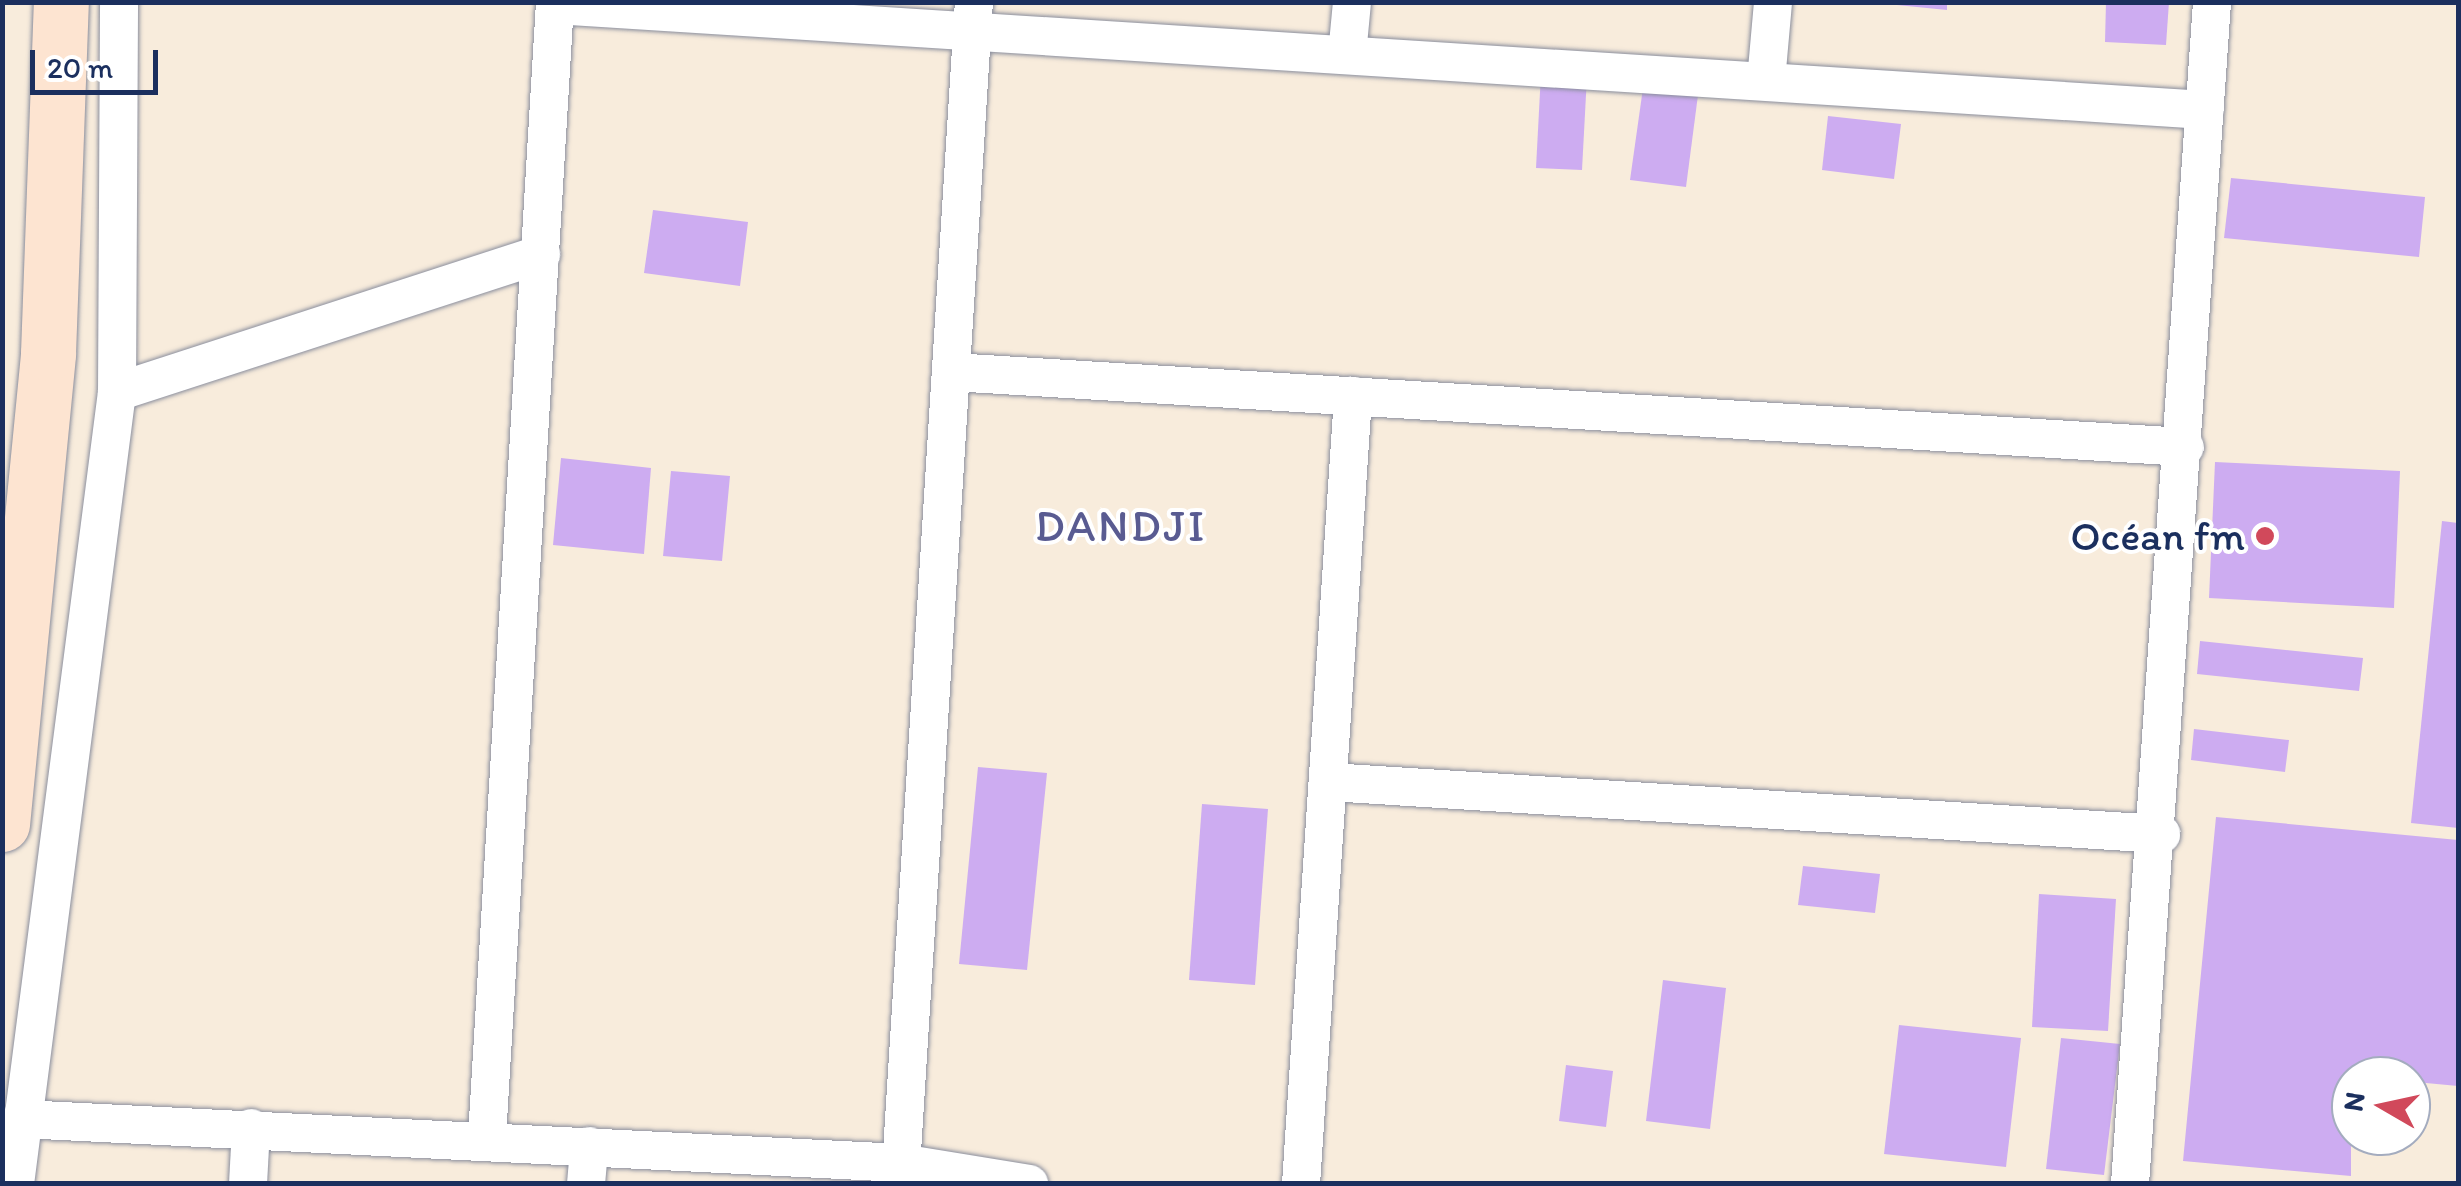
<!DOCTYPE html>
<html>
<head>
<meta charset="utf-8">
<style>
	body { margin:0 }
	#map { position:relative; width:2461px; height:1186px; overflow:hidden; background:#f8ecdc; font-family:Itim,sans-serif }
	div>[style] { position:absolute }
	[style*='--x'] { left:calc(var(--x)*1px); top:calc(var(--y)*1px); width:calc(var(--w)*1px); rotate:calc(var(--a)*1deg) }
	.building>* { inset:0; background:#cdacf1 }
	.roads { filter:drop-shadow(0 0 2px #8a8e9d) drop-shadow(0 0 2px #8a8e9d) }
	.street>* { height:38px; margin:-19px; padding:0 19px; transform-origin:19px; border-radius:19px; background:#fff }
	.secondary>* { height:55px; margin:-27.5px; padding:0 27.5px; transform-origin:27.5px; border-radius:27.5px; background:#fde4d1 }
	.dots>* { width:28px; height:28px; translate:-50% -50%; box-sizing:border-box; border:5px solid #fff; border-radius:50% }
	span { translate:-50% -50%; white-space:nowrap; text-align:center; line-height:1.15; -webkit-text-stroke:8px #fff; paint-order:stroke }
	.poi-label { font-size:42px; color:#1b2f5e }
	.right { translate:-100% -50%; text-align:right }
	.neighbourhood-label { font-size:45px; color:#595b91; letter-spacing:2.5px }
	.frame { position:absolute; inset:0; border:5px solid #1b2f5e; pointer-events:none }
	.north { position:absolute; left:2331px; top:1056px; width:100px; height:100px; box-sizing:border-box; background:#fff; border:2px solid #a4acbf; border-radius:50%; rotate:279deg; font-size:28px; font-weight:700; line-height:40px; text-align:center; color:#1b2f5e }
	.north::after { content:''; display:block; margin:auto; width:35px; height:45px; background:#d1495b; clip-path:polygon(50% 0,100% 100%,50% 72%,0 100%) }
	.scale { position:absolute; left:30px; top:50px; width:128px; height:45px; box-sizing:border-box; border:5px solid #1b2f5e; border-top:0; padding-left:12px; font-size:30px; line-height:35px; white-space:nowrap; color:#1b2f5e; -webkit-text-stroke:8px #fff; paint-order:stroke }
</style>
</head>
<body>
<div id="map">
	<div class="building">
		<i style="clip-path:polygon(1867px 2px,1947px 2px,1947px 10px)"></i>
		<i style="clip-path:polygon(2106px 2px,2169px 2px,2166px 45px,2105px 42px)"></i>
		<i style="clip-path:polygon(1541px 73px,1587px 76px,1582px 170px,1536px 168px)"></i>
		<i style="clip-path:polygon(1643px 88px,1698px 95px,1686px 187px,1630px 180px)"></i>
		<i style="clip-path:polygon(1828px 116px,1901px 124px,1894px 179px,1822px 170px)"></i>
		<i style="clip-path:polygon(2231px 178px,2425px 197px,2419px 257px,2224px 238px)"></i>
		<i style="clip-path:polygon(653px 210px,748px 222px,740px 286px,644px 273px)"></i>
		<i style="clip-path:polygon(561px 458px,651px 468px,644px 554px,553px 545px)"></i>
		<i style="clip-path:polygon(2215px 462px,2400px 471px,2394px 608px,2209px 598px)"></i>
		<i style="clip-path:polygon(671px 471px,730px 476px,722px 561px,663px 556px)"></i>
		<i style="clip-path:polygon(2442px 521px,2458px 523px,2458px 828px,2411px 823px)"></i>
		<i style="clip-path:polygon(2200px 641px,2363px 658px,2359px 691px,2197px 674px)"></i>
		<i style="clip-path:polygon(2194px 729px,2289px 740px,2285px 772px,2191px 760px)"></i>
		<i style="clip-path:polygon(978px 767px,1047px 773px,1027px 970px,959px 964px)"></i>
		<i style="clip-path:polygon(1202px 804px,1268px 809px,1255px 985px,1189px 980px)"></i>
		<i style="clip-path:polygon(2216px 817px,2458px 840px,2458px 1086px,2351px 1076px,2351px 1176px,2183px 1161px)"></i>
		<i style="clip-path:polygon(1803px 866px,1880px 874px,1875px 913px,1798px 905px)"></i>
		<i style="clip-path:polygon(2039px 894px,2116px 899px,2108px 1031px,2032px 1027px)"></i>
		<i style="clip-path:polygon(1663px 980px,1726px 988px,1710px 1129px,1646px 1121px)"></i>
		<i style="clip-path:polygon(1899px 1025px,2021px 1038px,2006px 1167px,1884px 1154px)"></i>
		<i style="clip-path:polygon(2061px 1038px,2120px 1044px,2104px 1175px,2046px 1169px)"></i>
		<i style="clip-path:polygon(1566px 1065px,1613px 1071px,1606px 1127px,1559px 1121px)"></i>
	</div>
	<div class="roads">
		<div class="street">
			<i style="--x:555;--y:5;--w:1653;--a:3.64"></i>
			<i style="--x:1347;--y:55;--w:53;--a:-84.6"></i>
			<i style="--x:1766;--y:81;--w:79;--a:-84.9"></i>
			<i style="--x:952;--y:372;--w:1235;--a:3.48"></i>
			<i style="--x:117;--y:392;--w:446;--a:-18"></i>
			<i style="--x:1329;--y:782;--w:834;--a:3.58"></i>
			<i style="--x:21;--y:1119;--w:881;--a:2.86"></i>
			<i style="--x:901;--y:1163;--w:130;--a:9.3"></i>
			<i style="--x:487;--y:1137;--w:1137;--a:-86.57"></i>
			<i style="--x:15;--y:1184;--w:799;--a:-82.66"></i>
			<i style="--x:117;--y:392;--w:390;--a:-89.7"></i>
			<i style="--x:248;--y:1184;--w:56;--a:-86.9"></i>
			<i style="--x:586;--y:1184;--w:38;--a:-85"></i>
			<i style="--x:900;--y:1184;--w:1184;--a:-86.42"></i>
			<i style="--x:1301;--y:1184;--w:790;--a:-86.22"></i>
			<i style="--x:2130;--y:1184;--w:1185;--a:-86.03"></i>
		</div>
		<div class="secondary">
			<i style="--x:2;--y:824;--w:473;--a:-84.4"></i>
			<i style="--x:48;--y:353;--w:351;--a:-87.9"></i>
		</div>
	</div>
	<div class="dots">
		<i style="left:2265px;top:536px;background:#d1495b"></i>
	</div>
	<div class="poi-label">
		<span class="right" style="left:2245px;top:536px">Océan fm</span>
	</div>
	<div class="neighbourhood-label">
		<span style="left:1121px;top:526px">DANDJI</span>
	</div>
	<div class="frame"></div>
	<div class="north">N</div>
	<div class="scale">20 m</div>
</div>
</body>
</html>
